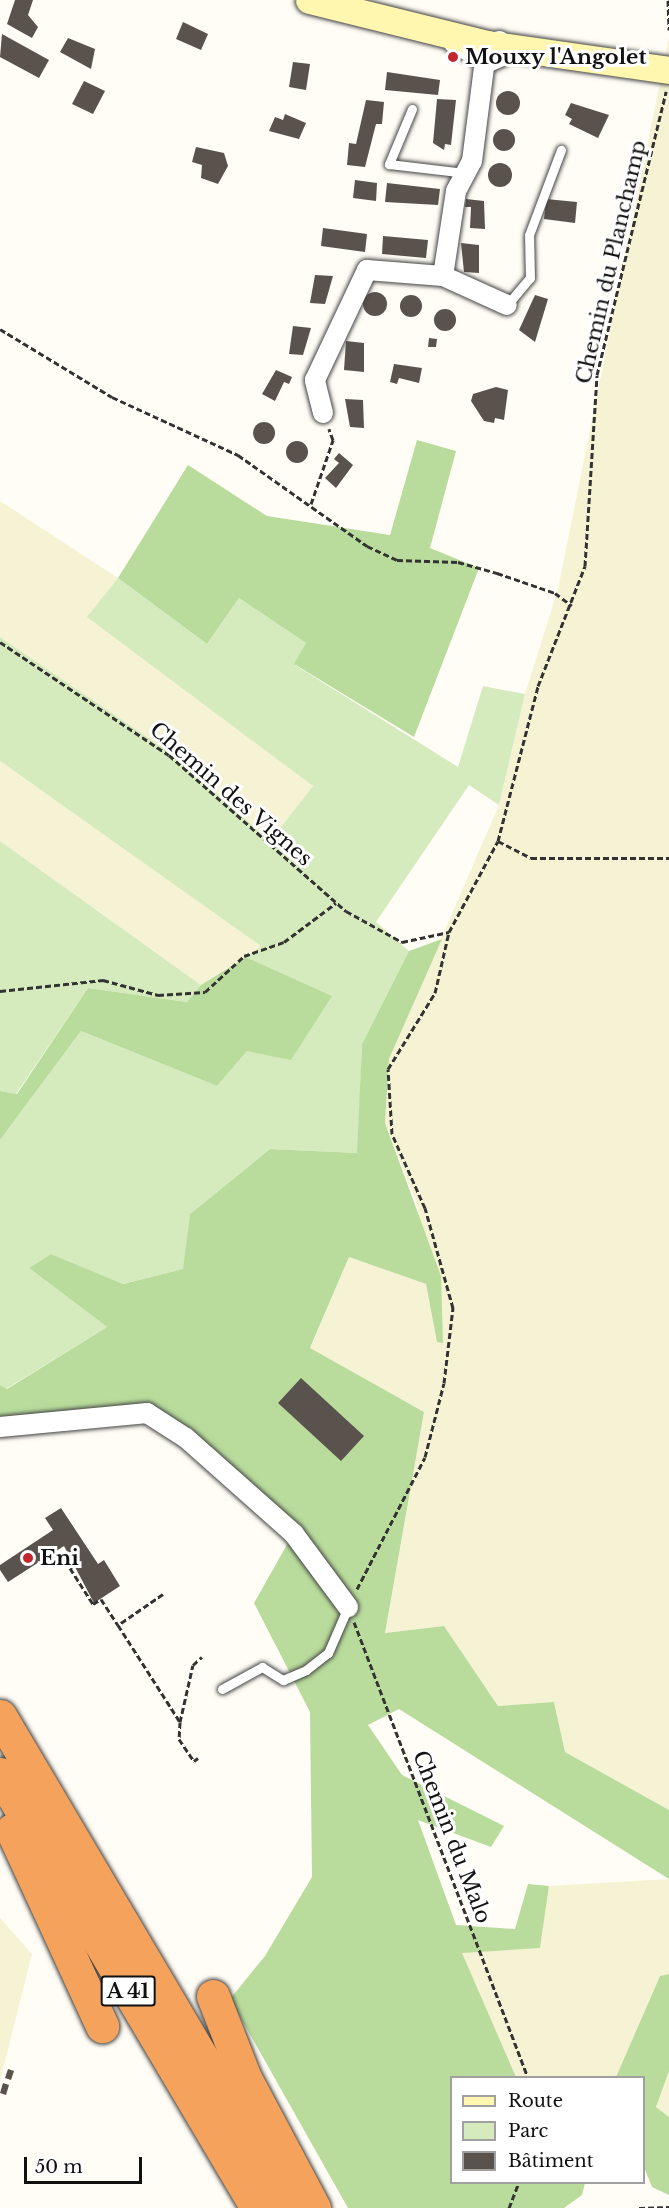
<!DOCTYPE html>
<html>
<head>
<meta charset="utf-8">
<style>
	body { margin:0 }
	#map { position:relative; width:669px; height:2208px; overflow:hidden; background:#fffdf5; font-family:"Libre Baskerville",serif }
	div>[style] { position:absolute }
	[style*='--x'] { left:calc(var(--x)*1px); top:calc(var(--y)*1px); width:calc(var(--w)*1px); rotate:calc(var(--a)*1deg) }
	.farmland>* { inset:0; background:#f6f3d4 }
	.green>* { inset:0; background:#d5ebbd }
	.forest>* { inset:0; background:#b9dc9c }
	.building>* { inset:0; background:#5a524d }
	.round { border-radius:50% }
	.path>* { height:3px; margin-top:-1.5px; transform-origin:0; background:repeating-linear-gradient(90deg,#333 0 6px,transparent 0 9px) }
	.roads { filter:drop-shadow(0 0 2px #444) drop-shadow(0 0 2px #444) }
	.lane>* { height:9px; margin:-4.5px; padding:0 4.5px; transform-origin:4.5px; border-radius:4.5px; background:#fff }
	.street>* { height:20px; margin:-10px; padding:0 10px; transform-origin:10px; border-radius:10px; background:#fff }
	.secondary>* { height:27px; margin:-13.5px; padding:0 13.5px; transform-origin:13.5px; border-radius:13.5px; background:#fff6b0 }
	.highway>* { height:33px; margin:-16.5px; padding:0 16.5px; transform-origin:16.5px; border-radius:16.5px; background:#f5a25d }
	.dots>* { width:16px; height:16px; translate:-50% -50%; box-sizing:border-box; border:3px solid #fff; border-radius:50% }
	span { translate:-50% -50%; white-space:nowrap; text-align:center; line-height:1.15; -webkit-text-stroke:6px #fff; paint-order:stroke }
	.shield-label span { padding:2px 4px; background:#fff; border:2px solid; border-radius:4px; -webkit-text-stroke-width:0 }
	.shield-label { font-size:20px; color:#111; font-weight:700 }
	.poi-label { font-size:21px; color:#111; font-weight:700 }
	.left { translate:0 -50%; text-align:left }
	.street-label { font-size:21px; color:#111 }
	.legend { position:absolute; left:450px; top:2076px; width:195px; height:108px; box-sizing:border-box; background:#fff; border:2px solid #a0a0a0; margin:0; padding:8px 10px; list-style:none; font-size:18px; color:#111 }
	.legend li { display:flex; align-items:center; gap:12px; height:30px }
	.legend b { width:30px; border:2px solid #a0a0a0 }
	.scale { position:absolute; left:24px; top:2157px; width:118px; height:27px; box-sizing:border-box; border:3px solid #111; border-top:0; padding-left:8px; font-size:18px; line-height:21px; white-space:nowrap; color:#111; -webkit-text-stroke:4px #fff; paint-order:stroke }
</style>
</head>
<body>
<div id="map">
	<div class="farmland">
		<i style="clip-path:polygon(669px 38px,669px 1810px,565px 1752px,554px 1702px,498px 1706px,444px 1626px,385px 1633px,424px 1412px,310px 1349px,349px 1257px,426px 1284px,437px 1341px,443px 1342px,416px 1201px,385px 1123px,389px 1059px,499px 805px,525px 694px,558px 589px)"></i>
		<i style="clip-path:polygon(0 501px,118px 578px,88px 617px,313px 786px,270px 841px,172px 754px,0 637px)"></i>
		<i style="clip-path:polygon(0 761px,262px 946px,201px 985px,0 841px)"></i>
		<i style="clip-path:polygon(669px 1879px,669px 1974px,660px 1976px,616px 2077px,516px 2077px,461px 1952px,540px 1948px,549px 1886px)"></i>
		<i style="clip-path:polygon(0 1918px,32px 1954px,0 2081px)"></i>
		<i style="clip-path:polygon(669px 2071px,669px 2117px,656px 2107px)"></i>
	</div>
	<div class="green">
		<i style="clip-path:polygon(118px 578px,207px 644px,239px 598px,306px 643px,295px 665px,458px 767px,483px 686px,525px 694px,499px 805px,469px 785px,376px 922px,409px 951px,362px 1044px,358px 1153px,270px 1149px,190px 1214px,184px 1269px,122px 1284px,51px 1254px,29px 1268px,107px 1327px,6px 1389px,0 1385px,0 1140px,81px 1031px,217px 1086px,247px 1051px,331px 996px,246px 957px,261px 946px,0 761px,0 637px,172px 754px,270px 841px,313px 786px,87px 617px)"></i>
		<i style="clip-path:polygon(0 841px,201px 985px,187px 1002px,88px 988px,16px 1094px,0 1091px)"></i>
	</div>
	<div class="forest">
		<i style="clip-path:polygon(417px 440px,456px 451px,430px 548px,479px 568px,414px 737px,294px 664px,306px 643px,239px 598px,207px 644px,118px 578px,188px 465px,267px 516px,390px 535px)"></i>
		<i style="clip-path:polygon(442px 939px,389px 1059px,385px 1123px,441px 1276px,443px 1343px,437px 1342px,426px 1284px,349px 1257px,310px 1348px,424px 1412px,385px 1633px,444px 1626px,498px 1706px,554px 1702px,565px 1752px,669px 1810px,669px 1879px,399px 1709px,368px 1725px,402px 1775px,504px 1826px,491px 1847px,418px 1820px,456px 1925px,515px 1929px,528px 1884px,549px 1886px,540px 1948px,462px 1953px,516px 2077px,452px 2078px,452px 2182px,585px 2183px,582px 2195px,564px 2208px,348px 2208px,230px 1999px,265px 1956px,312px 1877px,310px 1712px,254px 1603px,293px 1534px,147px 1413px,0 1418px,0 1385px,7px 1389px,107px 1327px,29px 1268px,51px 1254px,123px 1284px,183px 1269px,190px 1214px,270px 1149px,357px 1153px,362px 1044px,409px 951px)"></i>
		<i style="clip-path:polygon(246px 957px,332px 996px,291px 1060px,247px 1051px,217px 1086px,81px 1031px,0 1140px,0 1091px,17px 1094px,88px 988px,187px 1002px,201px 985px)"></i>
		<i style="clip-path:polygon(669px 1974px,669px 2071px,656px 2107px,669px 2117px,669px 2195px,652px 2187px,644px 2167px,644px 2078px,616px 2077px,660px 1976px)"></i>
	</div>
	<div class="building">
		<i style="clip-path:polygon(15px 0,33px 0,28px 15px,38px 27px,32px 38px,7px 24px)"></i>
		<i style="clip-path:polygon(183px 22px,208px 34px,201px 50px,176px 39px)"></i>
		<i style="clip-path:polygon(2px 34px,49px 60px,39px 78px,0 57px)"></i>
		<i style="clip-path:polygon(68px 38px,95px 49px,91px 69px,60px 52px)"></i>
		<i style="clip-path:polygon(293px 62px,310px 64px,306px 90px,289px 87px)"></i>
		<i style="clip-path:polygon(387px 72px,440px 80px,438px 95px,385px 90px)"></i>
		<i style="clip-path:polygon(84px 81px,105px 91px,93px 114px,72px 104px)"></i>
		<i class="round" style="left:496px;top:91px;width:24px;height:24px"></i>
		<i style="clip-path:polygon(437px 99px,456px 100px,451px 145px,445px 144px,444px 150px,433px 143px)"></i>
		<i style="clip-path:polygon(366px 100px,384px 102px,382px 124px,376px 124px,365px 167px,347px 165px,349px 143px,356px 144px)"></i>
		<i style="clip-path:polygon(571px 103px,609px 115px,598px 138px,569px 124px,572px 119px,565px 115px)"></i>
		<i style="clip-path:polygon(285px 114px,306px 123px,299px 139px,269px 131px,275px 117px,283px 120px)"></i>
		<i class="round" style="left:493px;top:129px;width:22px;height:22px"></i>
		<i style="clip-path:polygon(196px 147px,224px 153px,228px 166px,218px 184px,201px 178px,202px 165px,192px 162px)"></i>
		<i class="round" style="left:488px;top:163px;width:24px;height:24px"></i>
		<i style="clip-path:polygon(355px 180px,377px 183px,376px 201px,353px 198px)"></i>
		<i style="clip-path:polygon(387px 183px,440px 189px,438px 205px,385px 202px)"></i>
		<i style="clip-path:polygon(466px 199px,484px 201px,485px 229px,470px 228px,471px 207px,465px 207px)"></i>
		<i style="clip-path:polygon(546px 199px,577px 202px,575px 223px,544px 219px)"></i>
		<i style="clip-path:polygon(323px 228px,367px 234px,365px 252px,321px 246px)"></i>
		<i style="clip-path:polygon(383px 236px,428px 240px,426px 258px,382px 254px)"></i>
		<i style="clip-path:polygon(461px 243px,479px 245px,479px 273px,464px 272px)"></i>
		<i style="clip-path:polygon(315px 275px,333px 276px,325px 304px,310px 303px)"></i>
		<i class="round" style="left:363px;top:292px;width:24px;height:24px"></i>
		<i class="round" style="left:400px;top:295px;width:22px;height:22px"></i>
		<i style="clip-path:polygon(535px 295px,548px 299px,535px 342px,519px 330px)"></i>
		<i class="round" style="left:434px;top:309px;width:22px;height:22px"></i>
		<i style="clip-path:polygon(293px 326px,311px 328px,303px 355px,289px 354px)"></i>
		<i style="clip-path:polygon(429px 338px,437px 339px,436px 347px,428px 347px)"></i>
		<i style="clip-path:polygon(346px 341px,364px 343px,364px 372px,344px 370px)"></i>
		<i style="clip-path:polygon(394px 364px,422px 368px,419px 383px,399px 378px,397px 384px,390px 382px)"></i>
		<i style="clip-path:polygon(276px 370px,292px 377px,289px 384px,284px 382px,275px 401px,262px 394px)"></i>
		<i style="clip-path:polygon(496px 387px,508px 390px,504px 420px,495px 418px,494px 423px,484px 421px,471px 401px,473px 394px)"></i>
		<i style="clip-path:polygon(345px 399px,363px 400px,364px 428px,350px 427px)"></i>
		<i class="round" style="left:253px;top:422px;width:22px;height:22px"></i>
		<i class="round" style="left:286px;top:441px;width:22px;height:22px"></i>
		<i style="clip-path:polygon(339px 453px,353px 465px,336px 488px,325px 478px,339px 463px,334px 459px)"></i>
		<i style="clip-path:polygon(301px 1378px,364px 1436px,341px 1461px,278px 1403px)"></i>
		<i style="clip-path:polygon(61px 1508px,98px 1564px,104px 1560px,120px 1586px,94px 1603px,64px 1546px,8px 1582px,0 1570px,0 1565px,53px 1530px,45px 1518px)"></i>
		<i style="clip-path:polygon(8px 2069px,14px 2071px,11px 2080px,5px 2078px)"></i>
		<i style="clip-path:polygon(3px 2083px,9px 2085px,6px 2095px,0 2093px)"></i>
	</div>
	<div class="path">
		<i style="--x:668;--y:0;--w:30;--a:88"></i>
		<i style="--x:0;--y:329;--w:131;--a:31.3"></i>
		<i style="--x:112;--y:397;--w:139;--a:24.7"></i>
		<i style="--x:238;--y:455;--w:158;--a:35.2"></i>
		<i style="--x:367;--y:546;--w:33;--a:25"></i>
		<i style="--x:397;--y:560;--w:61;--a:1.9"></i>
		<i style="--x:458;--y:562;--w:41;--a:15.8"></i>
		<i style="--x:497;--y:573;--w:61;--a:19"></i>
		<i style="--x:555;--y:593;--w:21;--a:37"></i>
		<i style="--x:311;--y:504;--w:68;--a:-71"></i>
		<i style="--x:333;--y:440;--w:12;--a:-110"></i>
		<i style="--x:0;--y:642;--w:203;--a:33.8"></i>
		<i style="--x:169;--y:755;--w:236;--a:41.4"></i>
		<i style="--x:346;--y:911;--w:64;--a:29"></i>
		<i style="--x:402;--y:942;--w:48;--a:-12"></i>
		<i style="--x:498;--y:841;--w:37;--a:27"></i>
		<i style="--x:531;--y:858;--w:138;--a:0"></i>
		<i style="--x:0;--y:991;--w:104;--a:-6.1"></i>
		<i style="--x:103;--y:980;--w:57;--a:15.3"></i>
		<i style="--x:158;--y:995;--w:47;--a:-3.7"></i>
		<i style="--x:205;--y:992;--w:53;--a:-42.7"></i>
		<i style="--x:244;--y:956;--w:42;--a:-19.3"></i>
		<i style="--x:284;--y:942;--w:65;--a:-36.9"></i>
		<i style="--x:75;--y:1564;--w:6;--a:141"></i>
		<i style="--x:70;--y:1568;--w:43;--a:57.4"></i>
		<i style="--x:93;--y:1604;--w:9;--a:-32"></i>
		<i style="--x:101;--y:1599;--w:31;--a:57"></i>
		<i style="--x:357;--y:1589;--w:148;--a:-62.7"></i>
		<i style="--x:425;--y:1457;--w:76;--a:-75.6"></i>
		<i style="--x:444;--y:1383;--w:76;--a:-83.2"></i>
		<i style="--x:453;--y:1308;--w:104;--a:-105.6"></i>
		<i style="--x:425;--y:1208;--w:81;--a:-114"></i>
		<i style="--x:392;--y:1134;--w:65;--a:-93.5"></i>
		<i style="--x:388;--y:1069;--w:89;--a:-58.3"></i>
		<i style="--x:435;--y:993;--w:63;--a:-77.1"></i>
		<i style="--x:449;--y:932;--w:103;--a:-61.7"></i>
		<i style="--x:498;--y:841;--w:160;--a:-75.5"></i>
		<i style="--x:538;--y:686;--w:129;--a:-68.6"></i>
		<i style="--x:585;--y:566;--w:191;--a:-86.4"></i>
		<i style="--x:597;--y:375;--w:292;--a:-76.3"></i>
		<i style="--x:163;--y:1594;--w:55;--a:145.4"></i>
		<i style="--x:118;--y:1625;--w:115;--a:57.4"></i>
		<i style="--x:180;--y:1722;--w:58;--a:-77.2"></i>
		<i style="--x:193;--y:1665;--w:12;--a:-42"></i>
		<i style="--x:354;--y:1622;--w:488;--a:69.1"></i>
		<i style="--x:180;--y:1722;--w:17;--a:93"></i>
		<i style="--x:179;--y:1739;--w:27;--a:56"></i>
		<i style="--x:194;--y:1761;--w:5;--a:-37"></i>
		<i style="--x:509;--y:2208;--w:28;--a:-69"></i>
		<i style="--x:639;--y:2208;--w:30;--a:-2"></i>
	</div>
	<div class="roads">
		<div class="lane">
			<i style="--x:449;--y:46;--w:44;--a:30.1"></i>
			<i style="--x:487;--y:68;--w:32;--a:-24"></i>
			<i style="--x:412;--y:109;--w:60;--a:112.7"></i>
			<i style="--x:389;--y:164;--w:78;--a:6.7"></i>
			<i style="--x:507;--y:305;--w:35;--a:-50"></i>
			<i style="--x:530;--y:278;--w:43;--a:-91.3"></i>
			<i style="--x:529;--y:235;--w:91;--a:-69.4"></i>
			<i style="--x:222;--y:1689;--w:46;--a:-28.8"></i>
			<i style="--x:262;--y:1667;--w:25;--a:32"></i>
			<i style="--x:283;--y:1680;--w:25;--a:-23"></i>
			<i style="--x:306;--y:1670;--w:28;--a:-38"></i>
			<i style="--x:328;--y:1653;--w:50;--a:-66.5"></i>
		</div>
		<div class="street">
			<i style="--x:443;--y:276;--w:70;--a:24.4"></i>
			<i style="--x:323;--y:413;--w:34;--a:-104"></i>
			<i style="--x:315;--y:380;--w:122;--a:-64.7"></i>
			<i style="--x:367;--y:270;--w:76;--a:4.5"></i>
			<i style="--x:443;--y:276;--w:86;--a:-81.3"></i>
			<i style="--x:456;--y:191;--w:34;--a:-62"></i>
			<i style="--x:472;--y:161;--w:118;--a:-82.7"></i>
			<i style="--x:487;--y:44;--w:13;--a:-13"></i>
			<i style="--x:0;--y:1427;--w:148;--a:-5.4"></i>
			<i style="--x:147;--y:1413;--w:46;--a:32.7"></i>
			<i style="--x:186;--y:1438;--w:144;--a:41.6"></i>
			<i style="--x:294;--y:1534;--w:91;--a:53.5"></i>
		</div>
		<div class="secondary">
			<i style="--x:309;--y:0;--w:183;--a:13.9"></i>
			<i style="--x:487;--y:44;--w:184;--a:8.1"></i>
		</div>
		<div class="highway">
			<i style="--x:0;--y:1716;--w:572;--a:59.4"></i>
			<i style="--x:0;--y:1774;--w:504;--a:59.37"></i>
			<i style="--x:12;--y:1830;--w:216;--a:65.3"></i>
			<i style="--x:213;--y:1996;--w:88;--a:68.7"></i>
			<i style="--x:245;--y:2078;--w:147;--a:62"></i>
		</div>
	</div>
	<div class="dots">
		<i style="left:453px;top:57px;background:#c4262e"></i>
		<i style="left:28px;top:1558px;background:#c4262e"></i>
	</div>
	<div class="shield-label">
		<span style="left:128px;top:1991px">A 41</span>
	</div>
	<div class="poi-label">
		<span class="left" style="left:465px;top:57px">Mouxy l'Angolet</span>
		<span class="left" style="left:40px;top:1558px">Eni</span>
	</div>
	<div class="street-label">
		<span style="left:611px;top:262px;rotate:-77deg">Chemin du Planchamp</span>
		<span style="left:231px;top:794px;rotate:41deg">Chemin des Vignes</span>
		<span style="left:452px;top:1837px;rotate:69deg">Chemin du Malo</span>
	</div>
	<ul class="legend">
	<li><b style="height:8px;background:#fff6b0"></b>Route</li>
	<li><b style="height:16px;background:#d5ebbd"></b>Parc</li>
	<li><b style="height:16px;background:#5a524d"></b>Bâtiment</li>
	</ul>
	<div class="scale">50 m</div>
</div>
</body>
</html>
